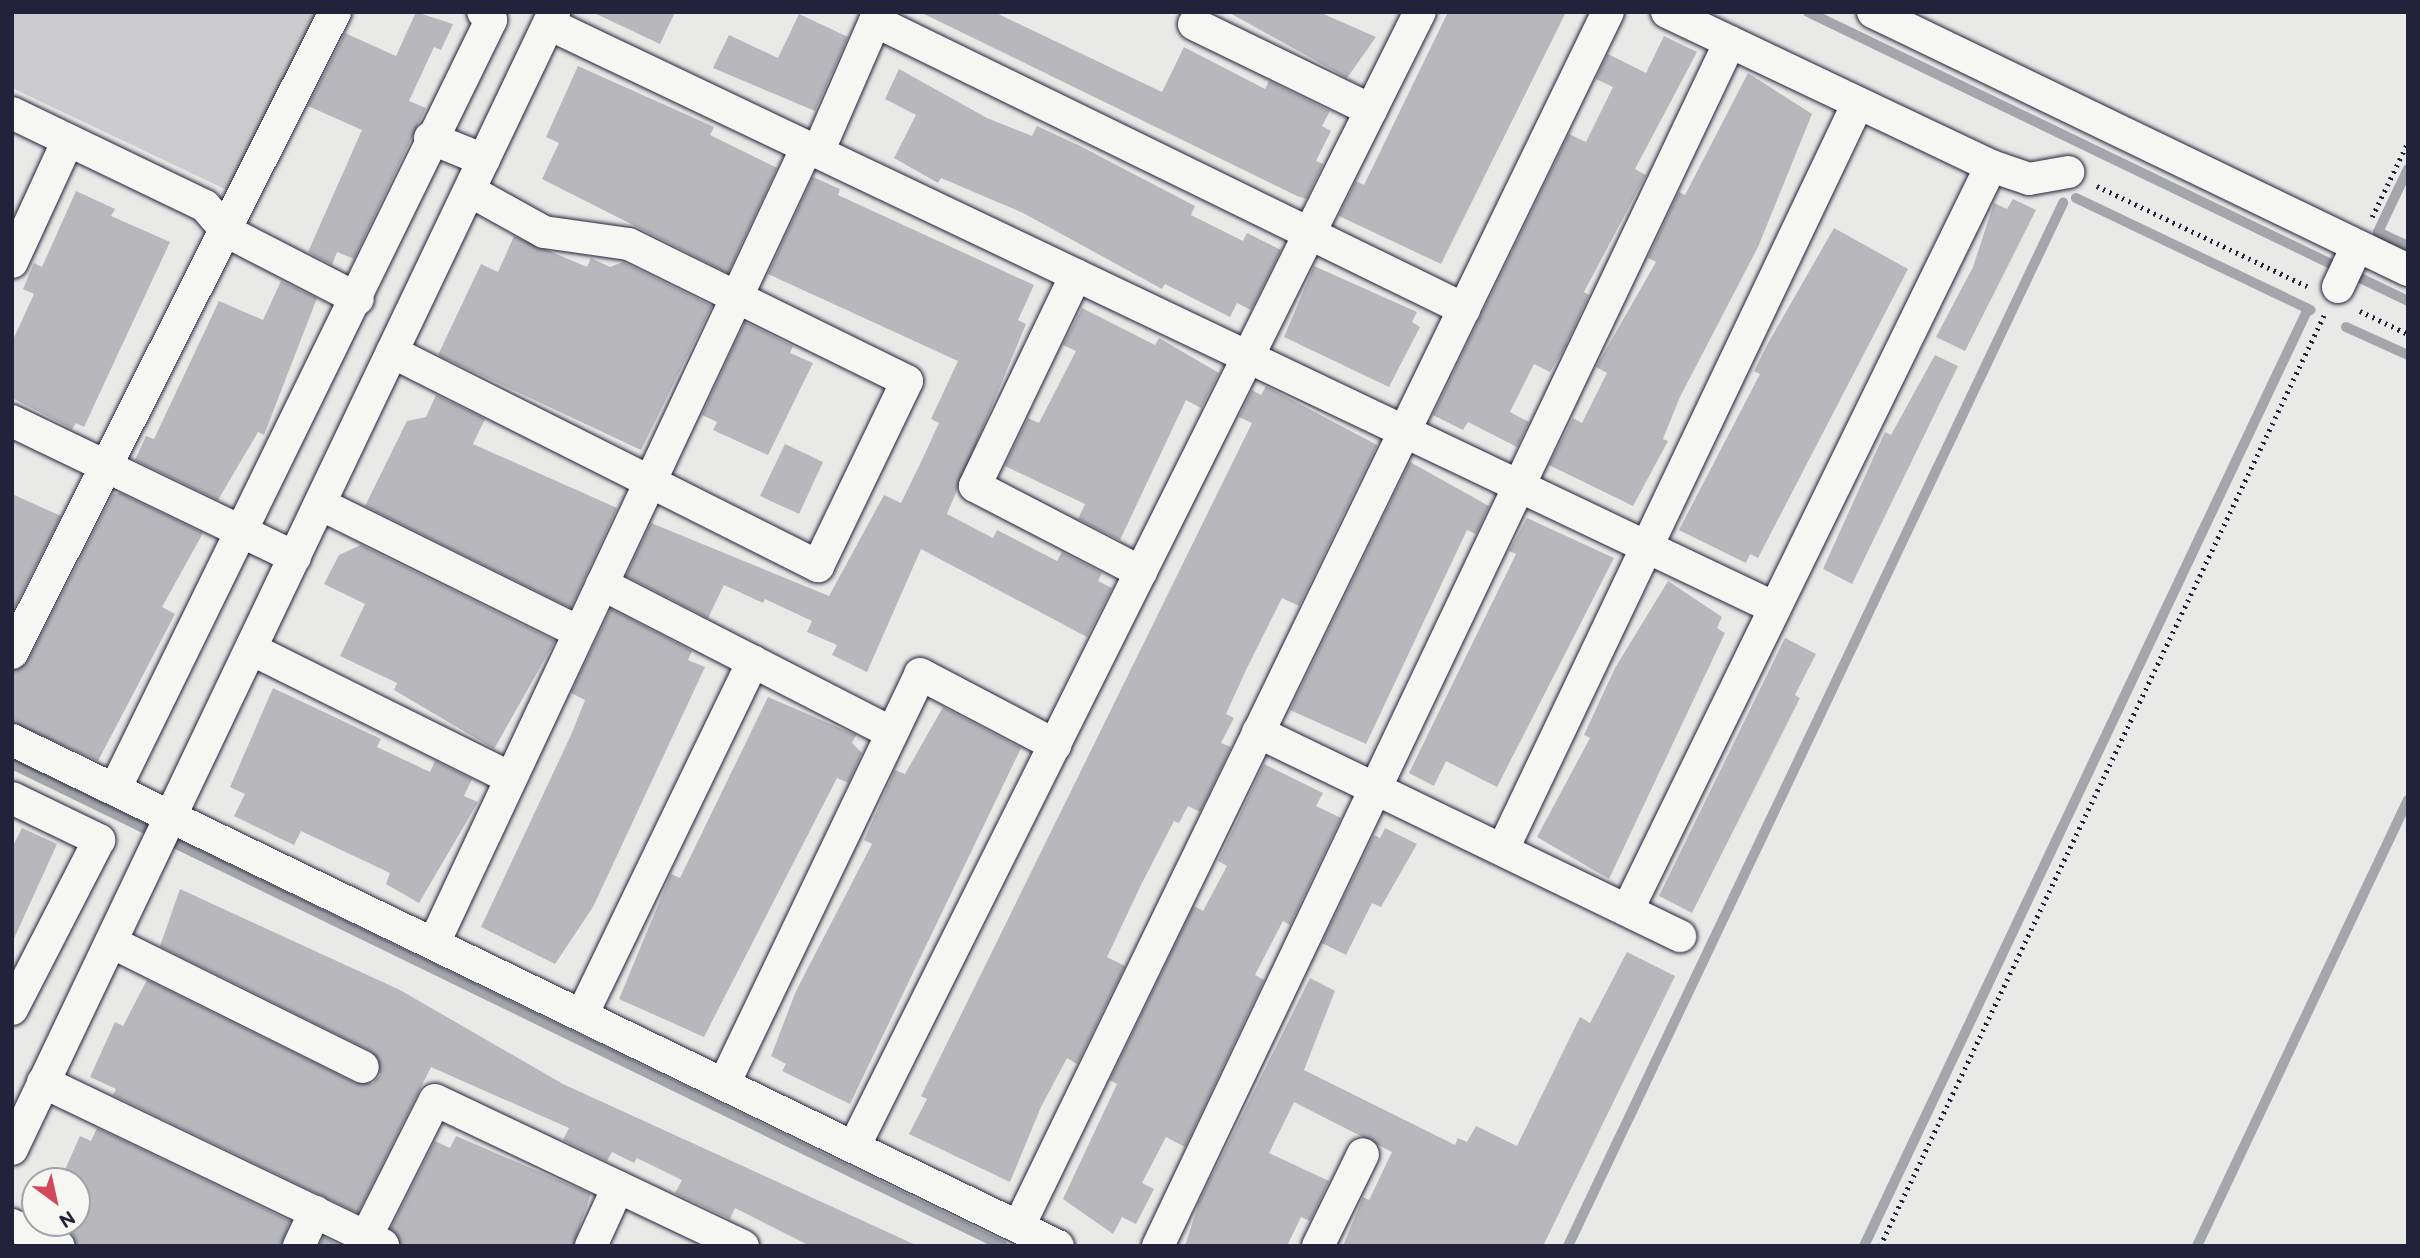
<!DOCTYPE html>
<html>
<head>
<meta charset="utf-8">
<style>
	body { margin:0 }
	#map { position:relative; width:2420px; height:1258px; overflow:hidden; background:#e9e9e7; font-family:"Balsamiq Sans",sans-serif }
	div>[style] { position:absolute }
	[style*='--x'] { left:calc(var(--x)*1px); top:calc(var(--y)*1px); width:calc(var(--w)*1px); rotate:calc(var(--a)*1deg) }
	.green>* { inset:0; background:#ccccce }
	.stream>* { height:10px; margin:-5px; padding:0 5px; transform-origin:5px; border-radius:5px; background:#a5a5ac }
	.building>* { inset:0; background:#b8b8bc }
	.path>* { height:4.5px; margin-top:-2.25px; transform-origin:0; background:repeating-linear-gradient(90deg,#22223b 0 2px,transparent 0 7px) }
	.roads { filter:drop-shadow(0 0 2px #22223b) drop-shadow(0 0 2px #22223b) }
	.minor>* { height:32px; margin:-16px; padding:0 16px; transform-origin:16px; border-radius:16px; background:#f6f6f2 }
	span { translate:-50% -50%; white-space:nowrap; text-align:center; line-height:1.15; -webkit-text-stroke:5px #f6f6f2; paint-order:stroke }
	.frame { position:absolute; inset:0; border:14px solid #22223b; pointer-events:none }
	.north { position:absolute; left:21px; top:1167px; width:70px; height:70px; box-sizing:border-box; background:#f6f6f2; border:2px solid #a1a1a9; border-radius:50%; rotate:147deg; font-size:19px; font-weight:700; line-height:28px; text-align:center; color:#22223b }
	.north::after { content:''; display:block; margin:auto; width:24px; height:32px; background:#d1495b; clip-path:polygon(50% 0,100% 100%,50% 72%,0 100%) }
</style>
</head>
<body>
<div id="map">
	<div class="green">
		<i style="clip-path:polygon(12px 12px,322px 12px,239px 186px,227px 190px,12px 88px)"></i>
	</div>
	<div class="stream">
		<i style="--x:1808;--y:12;--w:666;--a:25.72"></i>
		<i style="--x:2408;--y:169;--w:70;--a:115.5"></i>
		<i style="--x:2378;--y:232;--w:33;--a:25"></i>
		<i style="--x:2076;--y:198;--w:260;--a:25.5"></i>
		<i style="--x:2346;--y:327;--w:68;--a:24.3"></i>
		<i style="--x:12;--y:764;--w:1102;--a:25.94"></i>
		<i style="--x:1568;--y:1246;--w:1155;--a:-64.61"></i>
		<i style="--x:1864;--y:1246;--w:1037;--a:-64.65"></i>
		<i style="--x:2197;--y:1246;--w:493;--a:-64.7"></i>
	</div>
	<div class="building">
		<i style="clip-path:polygon(416px 12px,453px 24px,441px 50px,434px 47px,409px 101px,426px 108px,354px 259px,337px 252px,332px 265px,308px 252px,362px 130px,308px 106px,345px 33px,396px 56px)"></i>
		<i style="clip-path:polygon(592px 12px,675px 12px,660px 44px)"></i>
		<i style="clip-path:polygon(920px 12px,994px 12px,1162px 92px,1184px 47px,1265px 89px,1269px 81px,1330px 111px,1322px 126px,1331px 131px,1316px 161px,1323px 164px,1306px 199px,1297px 196px)"></i>
		<i style="clip-path:polygon(1228px 12px,1319px 12px,1376px 37px,1347px 78px)"></i>
		<i style="clip-path:polygon(1448px 12px,1566px 12px,1441px 264px,1339px 216px,1356px 181px,1364px 185px)"></i>
		<i style="clip-path:polygon(799px 14px,848px 37px,815px 111px,713px 68px,729px 35px,778px 58px)"></i>
		<i style="clip-path:polygon(1664px 36px,1697px 52px,1635px 169px,1646px 175px,1584px 292px,1589px 295px,1563px 351px,1550px 372px,1534px 364px,1510px 412px,1529px 422px,1517px 447px,1468px 422px,1463px 430px,1433px 415px,1569px 134px,1586px 142px,1613px 87px,1596px 79px,1608px 54px,1646px 73px)"></i>
		<i style="clip-path:polygon(578px 66px,714px 127px,710px 135px,777px 168px,728px 273px,542px 179px,559px 143px,546px 137px)"></i>
		<i style="clip-path:polygon(899px 69px,987px 118px,1032px 136px,1037px 126px,1080px 146px,1195px 206px,1191px 215px,1243px 241px,1247px 233px,1281px 250px,1251px 310px,1237px 303px,1230px 317px,1165px 284px,1162px 289px,1023px 213px,941px 178px,938px 183px,894px 158px,916px 115px,885px 99px)"></i>
		<i style="clip-path:polygon(1748px 73px,1812px 114px,1758px 247px,1680px 397px,1663px 439px,1668px 441px,1633px 506px,1549px 465px,1573px 418px,1582px 423px,1607px 373px,1596px 367px,1656px 262px,1648px 258px,1679px 192px,1685px 195px)"></i>
		<i style="clip-path:polygon(813px 177px,840px 189px,838px 195px,1034px 285px,1018px 320px,1026px 324px,947px 514px,993px 538px,997px 530px,1057px 561px,1062px 552px,1102px 573px,1098px 581px,1112px 588px,1087px 637px,921px 549px,867px 672px,832px 655px,837px 645px,807px 632px,812px 621px,765px 599px,763px 603px,724px 585px,708px 618px,626px 576px,651px 523px,829px 596px,884px 495px,901px 503px,922px 460px,939px 423px,931px 419px,958px 361px,768px 274px)"></i>
		<i style="clip-path:polygon(76px 191px,115px 209px,111px 216px,170px 242px,84px 427px,76px 423px,72px 429px,12px 398px,12px 342px,34px 294px,23px 289px,34px 263px,42px 267px)"></i>
		<i style="clip-path:polygon(2013px 199px,2036px 210px,1965px 351px,1936px 337px,1973px 267px,1994px 203px,2007px 209px)"></i>
		<i style="clip-path:polygon(1834px 228px,1908px 269px,1758px 558px,1750px 554px,1746px 563px,1679px 530px,1760px 374px,1754px 371px,1767px 345px)"></i>
		<i style="clip-path:polygon(514px 236px,587px 267px,591px 258px,610px 267px,623px 262px,712px 306px,641px 450px,438px 355px,481px 264px,498px 272px)"></i>
		<i style="clip-path:polygon(1314px 266px,1417px 312px,1412px 322px,1420px 327px,1389px 387px,1284px 337px)"></i>
		<i style="clip-path:polygon(281px 281px,317px 298px,264px 435px,258px 432px,218px 500px,135px 460px,146px 436px,154px 439px,219px 301px,263px 320px)"></i>
		<i style="clip-path:polygon(1082px 308px,1155px 345px,1159px 338px,1219px 373px,1201px 408px,1186px 400px,1120px 540px,1078px 519px,1085px 504px,1005px 466px,1028px 418px,1039px 423px,1076px 351px,1063px 345px)"></i>
		<i style="clip-path:polygon(745px 322px,793px 346px,790px 353px,813px 363px,768px 455px,713px 430px,717px 422px,702px 415px)"></i>
		<i style="clip-path:polygon(1935px 355px,1958px 366px,1852px 584px,1823px 569px,1885px 432px,1891px 435px)"></i>
		<i style="clip-path:polygon(1266px 386px,1377px 445px,1299px 606px,1282px 598px,1246px 670px,1226px 714px,1234px 718px,1221px 743px,1231px 747px,1200px 812px,1188px 806px,1179px 823px,1174px 821px,1141px 885px,1107px 957px,1125px 966px,1077px 1064px,1067px 1058px,1041px 1107px,1010px 1182px,909px 1134px,927px 1099px,921px 1096px,1252px 423px,1239px 417px,1252px 390px,1261px 395px)"></i>
		<i style="clip-path:polygon(436px 395px,485px 419px,473px 444px,617px 508px,571px 608px,365px 506px,407px 421px,426px 417px)"></i>
		<i style="clip-path:polygon(785px 444px,823px 462px,799px 514px,760px 496px)"></i>
		<i style="clip-path:polygon(1410px 462px,1489px 506px,1476px 534px,1467px 530px,1366px 744px,1290px 710px)"></i>
		<i style="clip-path:polygon(120px 493px,203px 533px,162px 607px,175px 614px,98px 761px,12px 722px,12px 671px,28px 661px,113px 494px)"></i>
		<i style="clip-path:polygon(12px 494px,61px 516px,12px 612px)"></i>
		<i style="clip-path:polygon(1527px 518px,1614px 558px,1497px 787px,1446px 761px,1434px 786px,1409px 773px,1516px 554px,1509px 551px)"></i>
		<i style="clip-path:polygon(361px 545px,555px 641px,494px 749px,394px 690px,397px 683px,340px 656px,365px 604px,324px 584px,339px 555px)"></i>
		<i style="clip-path:polygon(1668px 581px,1722px 617px,1717px 628px,1725px 633px,1609px 879px,1537px 837px,1590px 738px,1584px 735px,1615px 668px)"></i>
		<i style="clip-path:polygon(611px 609px,692px 651px,688px 660px,705px 667px,593px 907px,555px 964px,481px 927px,571px 735px,585px 700px,571px 693px)"></i>
		<i style="clip-path:polygon(1785px 638px,1816px 654px,1795px 695px,1800px 698px,1692px 913px,1659px 896px)"></i>
		<i style="clip-path:polygon(273px 688px,381px 739px,377px 747px,430px 772px,435px 761px,472px 779px,464px 796px,478px 802px,419px 903px,386px 884px,390px 873px,301px 831px,294px 845px,234px 816px,245px 794px,230px 787px)"></i>
		<i style="clip-path:polygon(768px 697px,856px 735px,852px 743px,862px 753px,848px 783px,837px 778px,704px 1037px,619px 999px,671px 874px,680px 878px)"></i>
		<i style="clip-path:polygon(943px 707px,1021px 748px,850px 1104px,782px 1071px,786px 1064px,771px 1056px,796px 991px,872px 844px,864px 840px,895px 770px,905px 774px)"></i>
		<i style="clip-path:polygon(1264px 764px,1323px 793px,1316px 806px,1341px 818px,1290px 925px,1283px 921px,1255px 975px,1264px 980px,1185px 1147px,1166px 1137px,1142px 1183px,1154px 1189px,1136px 1224px,1122px 1217px,1113px 1234px,1063px 1199px,1117px 1084px,1110px 1080px,1194px 906px,1203px 911px,1227px 866px,1218px 861px)"></i>
		<i style="clip-path:polygon(22px 828px,57px 844px,12px 943px,12px 848px)"></i>
		<i style="clip-path:polygon(1385px 828px,1417px 844px,1381px 907px,1372px 903px,1346px 955px,1322px 943px,1374px 835px,1380px 838px)"></i>
		<i style="clip-path:polygon(180px 889px,400px 990px,563px 1084px,918px 1246px,810px 1246px,735px 1208px,730px 1219px,675px 1193px,682px 1180px,637px 1158px,634px 1163px,612px 1152px,607px 1161px,563px 1140px,569px 1128px,431px 1067px,358px 1213px,113px 1095px,116px 1089px,90px 1077px,115px 1022px,123px 1026px,147px 980px,355px 1083px,373px 1083px,380px 1075px,371px 1051px,160px 946px)"></i>
		<i style="clip-path:polygon(1627px 952px,1675px 976px,1543px 1246px,1343px 1246px,1363px 1197px,1369px 1200px,1392px 1152px,1294px 1102px,1269px 1153px,1329px 1181px,1310px 1221px,1301px 1217px,1287px 1246px,1185px 1246px,1199px 1202px,1310px 978px,1335px 991px,1304px 1070px,1455px 1145px,1458px 1138px,1467px 1142px,1476px 1126px,1517px 1146px,1580px 1017px,1590px 1023px)"></i>
		<i style="clip-path:polygon(97px 1128px,290px 1221px,281px 1246px,76px 1246px,73px 1235px,52px 1223px,77px 1223px,77px 1181px,60px 1181px,80px 1136px,91px 1141px)"></i>
		<i style="clip-path:polygon(456px 1136px,591px 1194px,573px 1246px,401px 1246px,391px 1228px,435px 1141px,450px 1148px)"></i>
		<i style="clip-path:polygon(324px 1237px,342px 1246px,319px 1246px)"></i>
	</div>
	<div class="path">
		<i style="--x:2097;--y:186;--w:233;--a:25.5"></i>
		<i style="--x:2372;--y:217;--w:83;--a:-64.4"></i>
		<i style="--x:2360;--y:311;--w:53;--a:25.6"></i>
		<i style="--x:1880;--y:1246;--w:1031;--a:-64.5"></i>
	</div>
	<div class="roads">
		<div class="minor">
			<i style="--x:1667;--y:12;--w:359;--a:25.4"></i>
			<i style="--x:1991;--y:166;--w:40;--a:18.9"></i>
			<i style="--x:2029;--y:179;--w:40;--a:-10"></i>
			<i style="--x:1873;--y:12;--w:594;--a:25.75"></i>
			<i style="--x:875;--y:21;--w:656;--a:26.06"></i>
			<i style="--x:549;--y:24;--w:1358;--a:25.47"></i>
			<i style="--x:1194;--y:24;--w:197;--a:25.9"></i>
			<i style="--x:12;--y:113;--w:214;--a:25.7"></i>
			<i style="--x:205;--y:206;--w:35;--a:49"></i>
			<i style="--x:228;--y:232;--w:146;--a:27.3"></i>
			<i style="--x:430;--y:138;--w:58;--a:22.2"></i>
			<i style="--x:818;--y:152;--w:153;--a:-66.5"></i>
			<i style="--x:12;--y:262;--w:134;--a:-65.3"></i>
			<i style="--x:1076;--y:275;--w:234;--a:115.6"></i>
			<i style="--x:975;--y:486;--w:187;--a:27.4"></i>
			<i style="--x:2338;--y:287;--w:31;--a:-65"></i>
			<i style="--x:392;--y:352;--w:477;--a:26.7"></i>
			<i style="--x:818;--y:566;--w:205;--a:-64.3"></i>
			<i style="--x:907;--y:381;--w:311;--a:-153.8"></i>
			<i style="--x:628;--y:244;--w:85;--a:-171.9"></i>
			<i style="--x:544;--y:232;--w:85;--a:-151"></i>
			<i style="--x:12;--y:421;--w:314;--a:25.7"></i>
			<i style="--x:320;--y:504;--w:289;--a:26.3"></i>
			<i style="--x:602;--y:584;--w:326;--a:27.2"></i>
			<i style="--x:251;--y:649;--w:290;--a:26.4"></i>
			<i style="--x:12;--y:653;--w:718;--a:-63.26"></i>
			<i style="--x:1258;--y:732;--w:469;--a:25.8"></i>
			<i style="--x:12;--y:740;--w:1162;--a:25.82"></i>
			<i style="--x:115;--y:789;--w:856;--a:-63.94"></i>
			<i style="--x:491;--y:20;--w:11;--a:-135"></i>
			<i style="--x:12;--y:798;--w:97;--a:25.8"></i>
			<i style="--x:99;--y:840;--w:190;--a:117.2"></i>
			<i style="--x:1503;--y:849;--w:826;--a:-64.55"></i>
			<i style="--x:1628;--y:909;--w:827;--a:-63.96"></i>
			<i style="--x:111;--y:942;--w:281;--a:26.4"></i>
			<i style="--x:434;--y:943;--w:879;--a:-64.89"></i>
			<i style="--x:582;--y:1015;--w:393;--a:-64.2"></i>
			<i style="--x:43;--y:1082;--w:377;--a:25.6"></i>
			<i style="--x:724;--y:1084;--w:454;--a:-64.4"></i>
			<i style="--x:920;--y:674;--w:153;--a:27.7"></i>
			<i style="--x:854;--y:1147;--w:1268;--a:-63.5"></i>
			<i style="--x:12;--y:1149;--w:1260;--a:-64.51"></i>
			<i style="--x:12;--y:1225;--w:51;--a:24.5"></i>
			<i style="--x:1019;--y:1226;--w:1349;--a:-64.12"></i>
			<i style="--x:366;--y:1237;--w:153;--a:-63.3"></i>
			<i style="--x:435;--y:1100;--w:341;--a:25.4"></i>
			<i style="--x:299;--y:1246;--w:38;--a:-65"></i>
			<i style="--x:591;--y:1246;--w:65;--a:-65.4"></i>
			<i style="--x:1158;--y:1246;--w:1333;--a:-64.59"></i>
			<i style="--x:1318;--y:1246;--w:102;--a:-63.9"></i>
		</div>
	</div>
	<div class="frame"></div>
	<div class="north">N</div>
</div>
</body>
</html>
